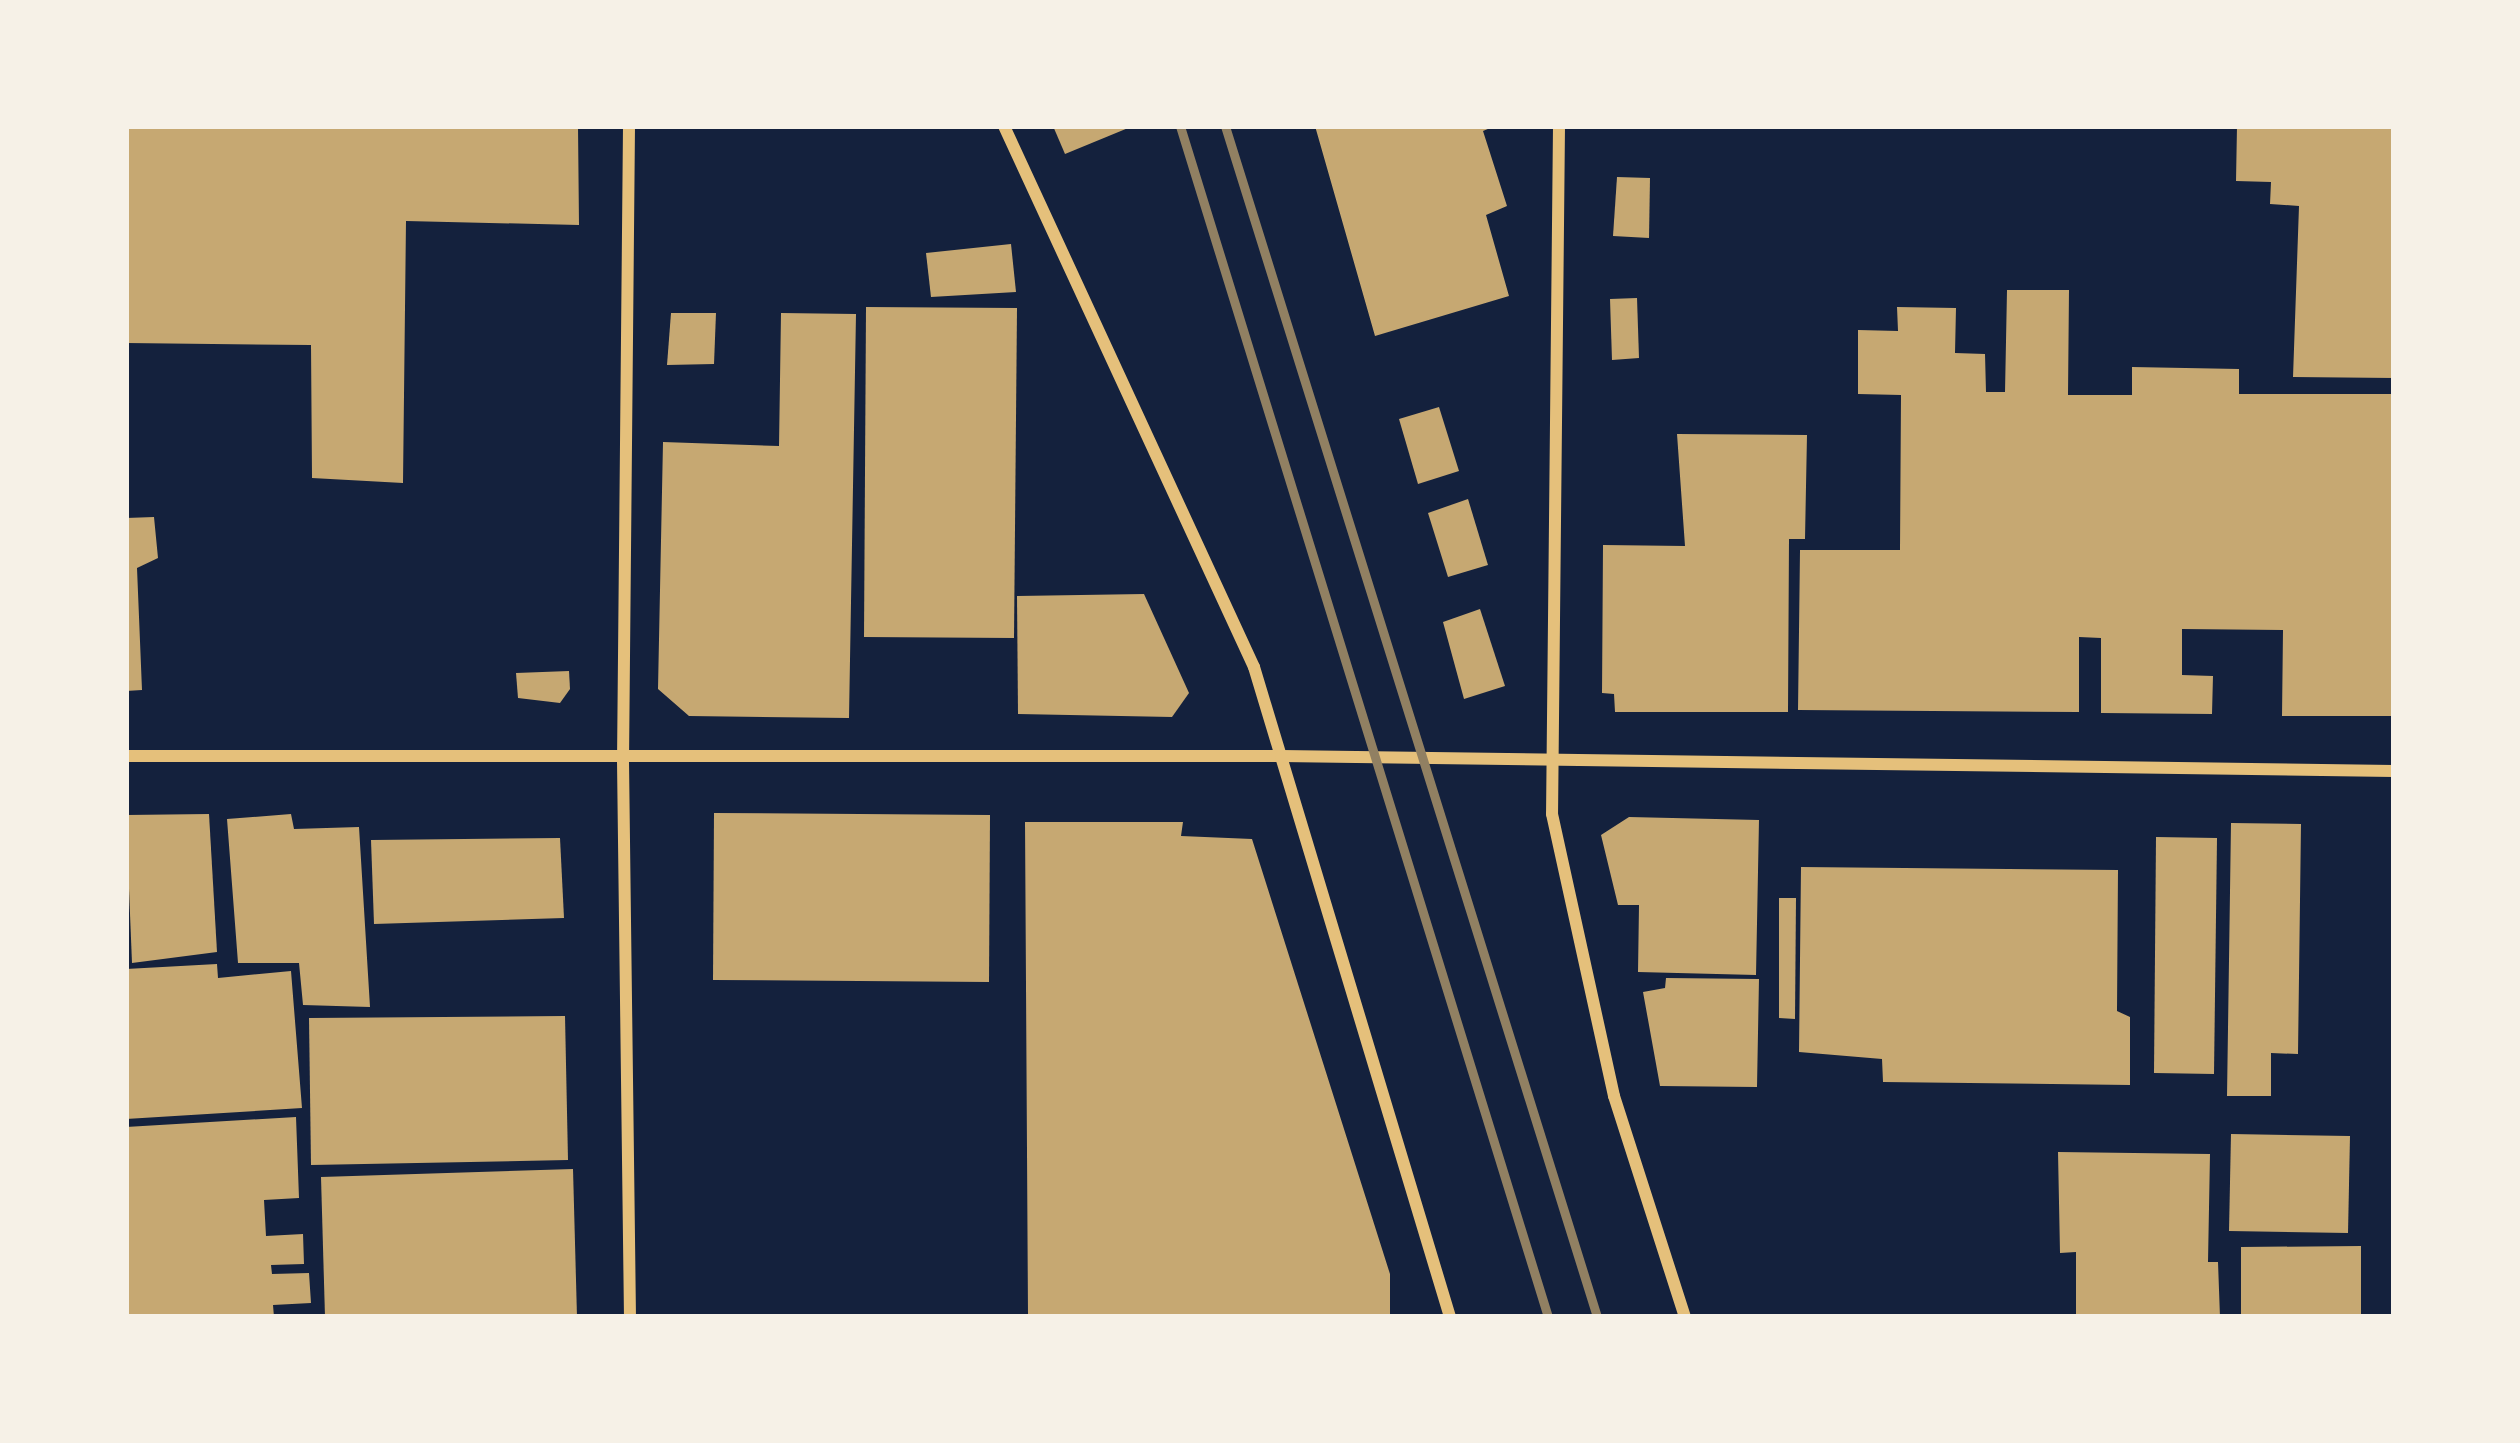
<!DOCTYPE html>
<html>
<head>
<meta charset="utf-8">
<style>
	body { margin:0 }
	#map { position:relative; width:2520px; height:1443px; overflow:hidden; background:#14213d; font-family:"Titillium Web",sans-serif }
	div>[style] { position:absolute }
	[style*='--x'] { left:calc(var(--x)*1px); top:calc(var(--y)*1px); width:calc(var(--w)*1px); rotate:calc(var(--a)*1deg) }
	.building>* { inset:0; background:#c6a872 }
	.minor>* { height:12px; margin:-6px; padding:0 6px; transform-origin:6px; border-radius:6px; background:#e5c07b }
	.rail>* { height:9px; margin:-4.5px; padding:0 4.5px; transform-origin:4.5px; border-radius:4.5px; background:#918062 }
	span { translate:-50% -50%; white-space:nowrap; text-align:center; line-height:1.15; -webkit-text-stroke:12px #f6f1e7; paint-order:stroke }
	.frame { position:absolute; inset:0; border:129px solid #f6f1e7; pointer-events:none }
</style>
</head>
<body>
<div id="map">
	<div class="building">
		<i style="clip-path:polygon(126px 126px,578px 126px,579px 225px,406px 221px,403px 483px,312px 478px,311px 345px,126px 343px)"></i>
		<i style="clip-path:polygon(1053px 126px,1133px 126px,1065px 154px)"></i>
		<i style="clip-path:polygon(1315px 126px,1495px 126px,1483px 131px,1507px 206px,1486px 215px,1509px 296px,1375px 336px)"></i>
		<i style="clip-path:polygon(2237px 126px,2394px 126px,2394px 378px,2293px 377px,2299px 206px,2270px 204px,2271px 182px,2236px 181px)"></i>
		<i style="clip-path:polygon(1617px 177px,1650px 178px,1649px 238px,1613px 236px)"></i>
		<i style="clip-path:polygon(1011px 244px,1016px 292px,931px 297px,926px 253px)"></i>
		<i style="clip-path:polygon(2007px 290px,2069px 290px,2068px 395px,2132px 395px,2132px 367px,2239px 369px,2239px 394px,2394px 394px,2393px 716px,2282px 716px,2283px 630px,2182px 629px,2182px 675px,2213px 676px,2212px 714px,2101px 713px,2101px 638px,2079px 637px,2079px 712px,1798px 710px,1800px 550px,1900px 550px,1901px 395px,1858px 394px,1858px 330px,1898px 331px,1897px 307px,1956px 308px,1955px 353px,1985px 354px,1986px 392px,2005px 392px)"></i>
		<i style="clip-path:polygon(1637px 298px,1639px 358px,1612px 360px,1610px 299px)"></i>
		<i style="clip-path:polygon(866px 307px,1017px 308px,1014px 638px,864px 637px)"></i>
		<i style="clip-path:polygon(671px 313px,716px 313px,714px 364px,667px 365px)"></i>
		<i style="clip-path:polygon(781px 313px,856px 314px,849px 718px,689px 716px,658px 689px,663px 442px,779px 446px)"></i>
		<i style="clip-path:polygon(1439px 407px,1459px 471px,1418px 484px,1399px 419px)"></i>
		<i style="clip-path:polygon(1677px 434px,1807px 435px,1805px 539px,1789px 539px,1788px 712px,1615px 712px,1614px 694px,1602px 693px,1603px 545px,1685px 546px)"></i>
		<i style="clip-path:polygon(1468px 499px,1488px 565px,1448px 577px,1428px 513px)"></i>
		<i style="clip-path:polygon(154px 517px,158px 558px,137px 568px,142px 690px,126px 691px,126px 518px)"></i>
		<i style="clip-path:polygon(1144px 594px,1189px 693px,1172px 717px,1018px 714px,1017px 596px)"></i>
		<i style="clip-path:polygon(1480px 609px,1505px 686px,1464px 699px,1443px 622px)"></i>
		<i style="clip-path:polygon(569px 671px,570px 689px,560px 703px,518px 698px,516px 673px)"></i>
		<i style="clip-path:polygon(714px 813px,990px 815px,989px 982px,713px 980px)"></i>
		<i style="clip-path:polygon(209px 814px,217px 952px,132px 963px,126px 815px)"></i>
		<i style="clip-path:polygon(291px 814px,294px 829px,359px 827px,370px 1007px,303px 1005px,299px 963px,238px 963px,227px 819px)"></i>
		<i style="clip-path:polygon(1629px 817px,1759px 820px,1756px 975px,1638px 972px,1639px 905px,1618px 905px,1601px 835px)"></i>
		<i style="clip-path:polygon(1025px 822px,1183px 822px,1181px 836px,1252px 839px,1390px 1274px,1390px 1317px,1028px 1317px)"></i>
		<i style="clip-path:polygon(2231px 823px,2301px 824px,2298px 1054px,2271px 1053px,2271px 1096px,2227px 1096px)"></i>
		<i style="clip-path:polygon(2156px 837px,2217px 838px,2214px 1074px,2154px 1073px)"></i>
		<i style="clip-path:polygon(560px 838px,564px 918px,374px 924px,371px 840px)"></i>
		<i style="clip-path:polygon(1801px 867px,2118px 870px,2117px 1011px,2130px 1017px,2130px 1085px,1883px 1082px,1882px 1059px,1799px 1052px)"></i>
		<i style="clip-path:polygon(1779px 898px,1796px 898px,1795px 1019px,1779px 1018px)"></i>
		<i style="clip-path:polygon(217px 964px,218px 978px,291px 971px,302px 1108px,126px 1119px,126px 969px)"></i>
		<i style="clip-path:polygon(1666px 978px,1759px 979px,1757px 1087px,1660px 1086px,1643px 992px,1665px 988px)"></i>
		<i style="clip-path:polygon(565px 1016px,568px 1160px,311px 1165px,309px 1018px)"></i>
		<i style="clip-path:polygon(296px 1117px,299px 1198px,264px 1200px,266px 1236px,303px 1234px,304px 1264px,271px 1265px,272px 1274px,309px 1273px,311px 1303px,273px 1305px,274px 1317px,126px 1317px,126px 1127px)"></i>
		<i style="clip-path:polygon(2231px 1134px,2350px 1136px,2348px 1233px,2229px 1231px)"></i>
		<i style="clip-path:polygon(2058px 1152px,2210px 1154px,2208px 1262px,2218px 1262px,2220px 1317px,2076px 1317px,2076px 1252px,2060px 1253px)"></i>
		<i style="clip-path:polygon(573px 1169px,577px 1317px,325px 1317px,321px 1177px)"></i>
		<i style="clip-path:polygon(2361px 1246px,2361px 1317px,2241px 1317px,2241px 1247px)"></i>
	</div>
	<div class="minor">
		<i style="--x:629;--y:126;--w:635;--a:90.54"></i>
		<i style="--x:623;--y:761;--w:556;--a:89.28"></i>
		<i style="--x:1004;--y:126;--w:596;--a:65.2"></i>
		<i style="--x:1254;--y:667;--w:679;--a:73.22"></i>
		<i style="--x:1559;--y:126;--w:688;--a:90.58"></i>
		<i style="--x:1552;--y:814;--w:289;--a:77.6"></i>
		<i style="--x:1614;--y:1096;--w:232;--a:72.2"></i>
		<i style="--x:126;--y:756;--w:1155;--a:0"></i>
		<i style="--x:1281;--y:756;--w:1113;--a:0.77"></i>
	</div>
	<div class="rail">
		<i style="--x:1180;--y:126;--w:1247;--a:72.83"></i>
		<i style="--x:1225;--y:126;--w:1248;--a:72.65"></i>
	</div>
	<div class="frame"></div>
</div>
</body>
</html>
